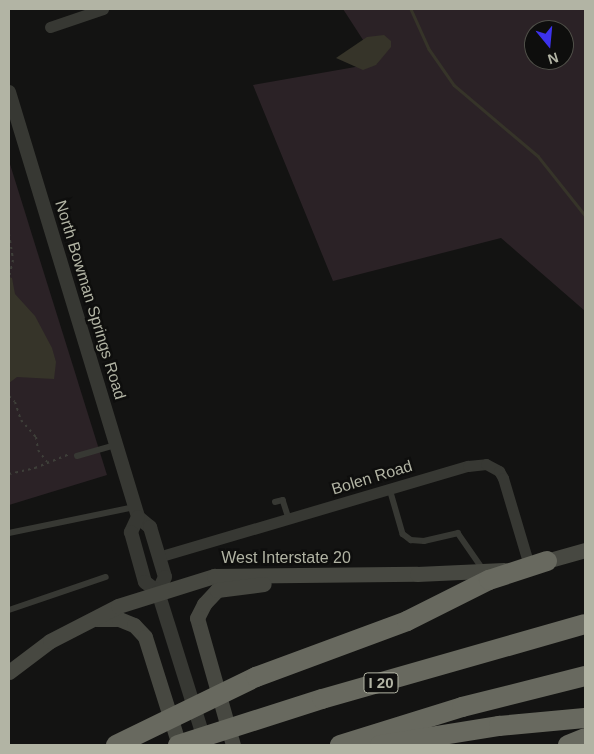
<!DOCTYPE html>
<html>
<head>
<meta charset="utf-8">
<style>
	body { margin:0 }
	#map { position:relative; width:594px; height:754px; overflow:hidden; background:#131312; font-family:Arial,sans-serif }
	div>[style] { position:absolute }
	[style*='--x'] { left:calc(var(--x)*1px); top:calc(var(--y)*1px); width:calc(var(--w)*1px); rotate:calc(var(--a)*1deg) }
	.green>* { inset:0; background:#2b2226 }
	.water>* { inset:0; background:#363429 }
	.stream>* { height:2.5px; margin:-1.25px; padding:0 1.25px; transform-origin:1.25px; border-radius:1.25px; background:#363429 }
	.path>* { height:2px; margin-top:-1px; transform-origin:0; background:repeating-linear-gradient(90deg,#3e3f39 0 2.5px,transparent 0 6.5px) }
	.service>* { height:5.5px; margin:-2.75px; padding:0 2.75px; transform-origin:2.75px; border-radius:2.75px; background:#373833 }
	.minor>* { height:11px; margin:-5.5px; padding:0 5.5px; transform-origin:5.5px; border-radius:5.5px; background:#373833 }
	.tertiary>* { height:14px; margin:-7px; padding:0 7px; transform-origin:7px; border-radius:7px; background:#373833 }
	.secondary>* { height:15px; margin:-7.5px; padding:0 7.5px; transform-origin:7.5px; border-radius:7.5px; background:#474841 }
	.motorway>* { height:20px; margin:-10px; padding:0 10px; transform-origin:10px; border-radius:10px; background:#68695f }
	span { translate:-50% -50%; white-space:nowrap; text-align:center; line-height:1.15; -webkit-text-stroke:5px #0e0e0d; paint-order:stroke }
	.shield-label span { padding:1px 4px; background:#0e0e0d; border:1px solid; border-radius:4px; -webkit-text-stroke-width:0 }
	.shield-label { font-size:15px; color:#b2b4a4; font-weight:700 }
	.street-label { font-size:16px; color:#b2b4a4 }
	.frame { position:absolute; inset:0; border:10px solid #b2b4a4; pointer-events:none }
	.north { position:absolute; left:524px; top:20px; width:50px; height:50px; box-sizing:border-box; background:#0e0e0d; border:1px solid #505049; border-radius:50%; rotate:163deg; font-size:14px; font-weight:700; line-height:20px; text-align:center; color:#b2b4a4 }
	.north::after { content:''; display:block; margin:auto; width:18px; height:22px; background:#3c32ec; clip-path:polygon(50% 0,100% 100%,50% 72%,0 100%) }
</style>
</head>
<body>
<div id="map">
	<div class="green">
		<i style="clip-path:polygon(evenodd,343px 9px,585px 9px,585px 311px,501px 238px,333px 281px,253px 85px,378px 63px,343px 9px,534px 30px,564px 30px,564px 60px,534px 60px,534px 30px)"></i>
		<i style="clip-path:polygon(9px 161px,107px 475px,9px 505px)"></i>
	</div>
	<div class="water">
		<i style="clip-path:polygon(384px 35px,391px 41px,391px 47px,376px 65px,363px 70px,336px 58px,367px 37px)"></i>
		<i style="clip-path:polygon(9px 277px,12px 278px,15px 294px,35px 316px,52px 348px,56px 362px,54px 379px,17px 377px,9px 383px)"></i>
	</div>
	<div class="stream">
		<i style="--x:411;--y:9;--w:44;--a:65.8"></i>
		<i style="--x:429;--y:49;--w:44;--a:55.2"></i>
		<i style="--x:454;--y:85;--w:110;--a:40.2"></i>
		<i style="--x:538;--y:156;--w:75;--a:51.5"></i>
	</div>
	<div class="path">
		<i style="--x:9;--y:234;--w:26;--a:81"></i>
		<i style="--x:13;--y:260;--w:17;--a:103"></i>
		<i style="--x:9;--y:396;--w:8;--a:45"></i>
		<i style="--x:15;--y:402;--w:19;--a:72"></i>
		<i style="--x:21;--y:420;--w:23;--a:49"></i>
		<i style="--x:36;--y:437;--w:13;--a:81"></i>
		<i style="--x:38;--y:450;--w:15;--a:53"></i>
		<i style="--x:9;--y:474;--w:27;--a:-13"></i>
		<i style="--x:35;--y:468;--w:38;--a:-22"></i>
	</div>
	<div class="service">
		<i style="--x:77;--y:456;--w:41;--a:-15.8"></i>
		<i style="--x:390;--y:489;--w:47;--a:73.9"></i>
		<i style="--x:403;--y:534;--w:10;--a:37"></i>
		<i style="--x:411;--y:540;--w:13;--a:4"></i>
		<i style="--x:424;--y:541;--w:35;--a:-13"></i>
		<i style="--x:458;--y:533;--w:44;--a:55.2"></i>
		<i style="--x:275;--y:502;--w:8;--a:-14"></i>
		<i style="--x:283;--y:500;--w:20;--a:72"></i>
		<i style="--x:9;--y:533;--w:129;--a:-11.7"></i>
		<i style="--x:9;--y:610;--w:102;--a:-18.8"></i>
	</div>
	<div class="minor">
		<i style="--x:50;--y:27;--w:56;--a:-18.8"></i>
		<i style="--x:158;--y:557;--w:323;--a:-16.4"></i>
		<i style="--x:468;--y:466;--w:18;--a:-6"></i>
		<i style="--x:486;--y:464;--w:15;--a:28"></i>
		<i style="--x:499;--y:471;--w:8;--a:60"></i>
		<i style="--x:503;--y:478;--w:91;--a:73.4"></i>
	</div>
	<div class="tertiary">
		<i style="--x:9;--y:92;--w:444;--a:73.1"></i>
		<i style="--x:138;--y:517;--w:16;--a:40"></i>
		<i style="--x:150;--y:527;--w:52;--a:73.3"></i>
		<i style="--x:165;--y:577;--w:17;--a:115"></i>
		<i style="--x:138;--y:517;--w:17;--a:115"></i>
		<i style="--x:131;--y:532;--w:52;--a:74.4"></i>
		<i style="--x:145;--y:582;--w:16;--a:38"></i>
		<i style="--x:158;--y:592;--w:160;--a:72.6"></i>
	</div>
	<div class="secondary">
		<i style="--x:539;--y:563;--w:48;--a:-15.8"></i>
		<i style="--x:96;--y:619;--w:23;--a:0"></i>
		<i style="--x:119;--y:619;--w:16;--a:22"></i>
		<i style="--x:134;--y:625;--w:16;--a:47"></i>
		<i style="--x:145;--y:637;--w:113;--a:72.5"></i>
		<i style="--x:9;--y:672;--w:51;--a:-37.1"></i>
		<i style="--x:50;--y:641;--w:76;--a:-27.2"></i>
		<i style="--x:118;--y:606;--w:101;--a:-17.4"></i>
		<i style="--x:214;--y:576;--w:203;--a:-0.6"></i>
		<i style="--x:417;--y:574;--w:87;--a:-2.6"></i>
		<i style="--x:233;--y:745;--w:132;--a:-105.8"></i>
		<i style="--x:197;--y:618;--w:16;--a:-63"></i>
		<i style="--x:204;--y:604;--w:19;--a:-47"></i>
		<i style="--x:217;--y:590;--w:47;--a:-7.3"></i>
	</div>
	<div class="motorway">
		<i style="--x:116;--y:745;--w:156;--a:-25.9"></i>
		<i style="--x:256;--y:677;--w:161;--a:-20.3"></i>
		<i style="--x:407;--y:621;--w:92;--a:-26.6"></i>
		<i style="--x:489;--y:580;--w:61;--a:-18.1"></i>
		<i style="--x:178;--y:745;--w:151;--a:-17.7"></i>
		<i style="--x:322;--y:699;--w:273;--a:-15.9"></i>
		<i style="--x:340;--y:745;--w:128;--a:-17.3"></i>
		<i style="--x:462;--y:707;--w:127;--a:-14.1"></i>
		<i style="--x:380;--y:745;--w:121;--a:-9.1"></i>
		<i style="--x:499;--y:726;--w:86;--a:-5.3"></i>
		<i style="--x:568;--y:745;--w:18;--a:-22"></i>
	</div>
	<div class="shield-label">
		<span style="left:381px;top:683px">I 20</span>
	</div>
	<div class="street-label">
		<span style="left:90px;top:300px;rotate:73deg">North Bowman Springs Road</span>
		<span style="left:372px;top:478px;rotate:-17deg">Bolen Road</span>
		<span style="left:286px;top:558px">West Interstate 20</span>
	</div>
	<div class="frame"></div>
	<div class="north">N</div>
</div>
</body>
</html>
